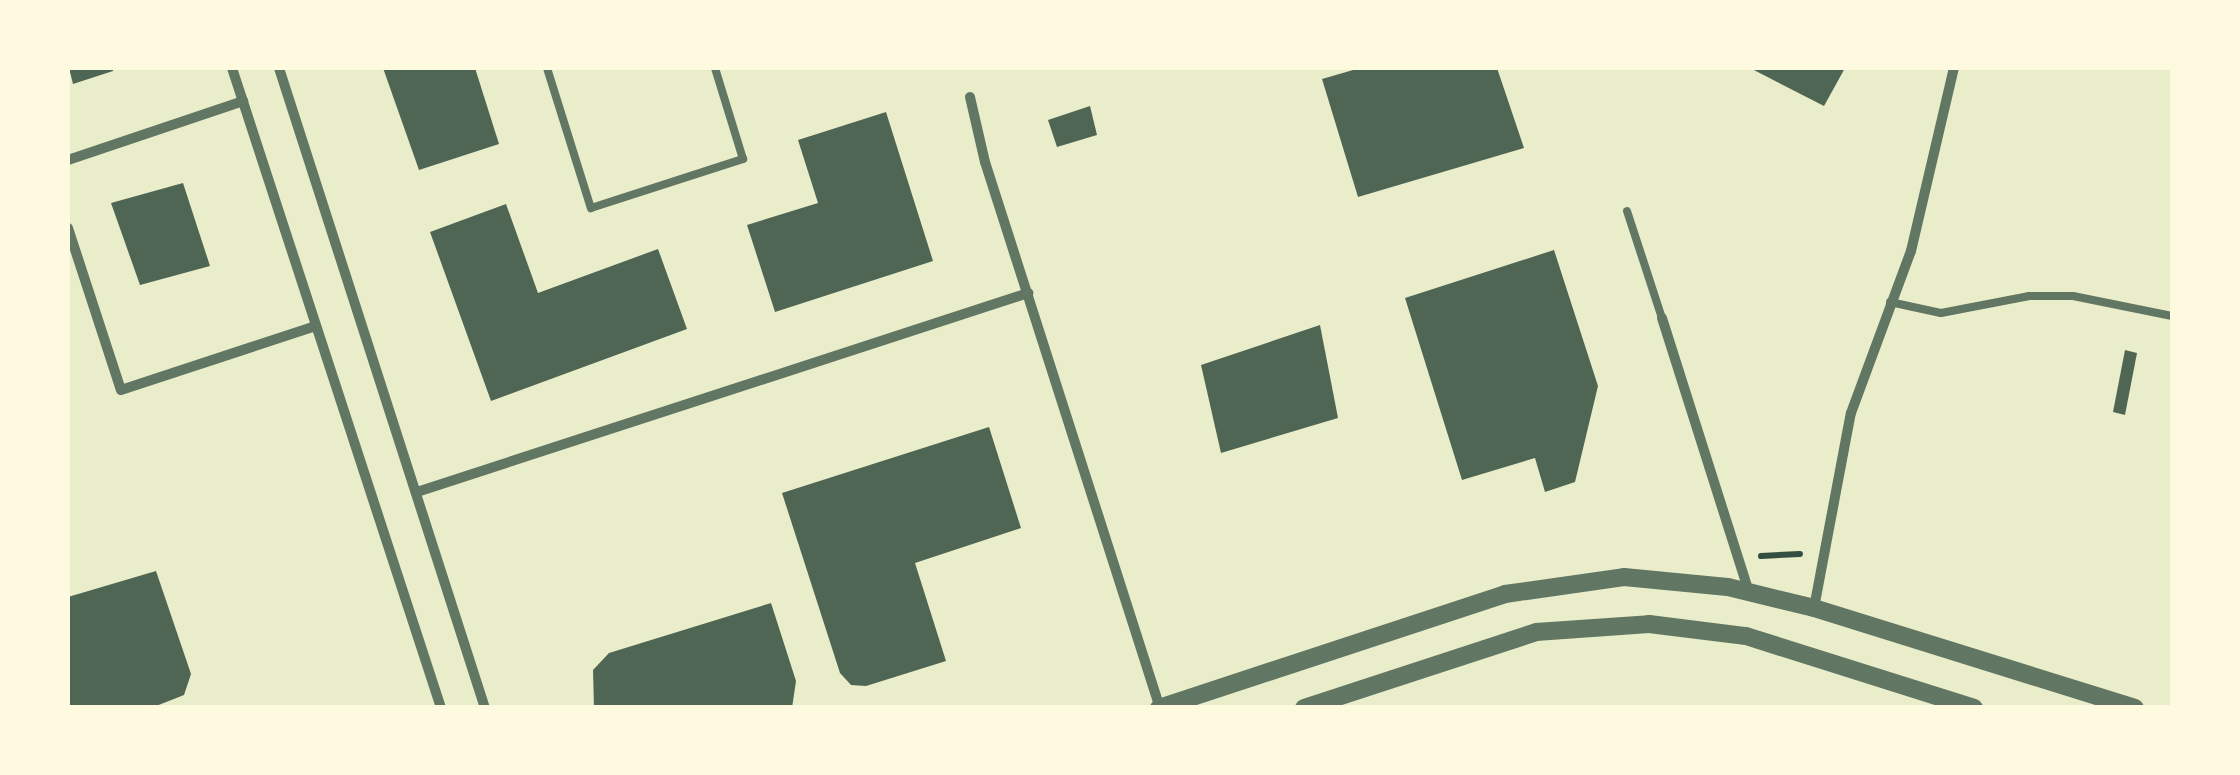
<!DOCTYPE html>
<html>
<head>
<meta charset="utf-8">
<style>
	body { margin:0 }
	#map { position:relative; width:2240px; height:775px; overflow:hidden; background:#e9edc9; font-family:"Open Sans",sans-serif }
	div>[style] { position:absolute }
	[style*='--x'] { left:calc(var(--x)*1px); top:calc(var(--y)*1px); width:calc(var(--w)*1px); rotate:calc(var(--a)*1deg) }
	.building>* { inset:0; background:#4f6655 }
	.path>* { height:6px; margin:-3px; padding:0 3px; transform-origin:3px; border-radius:3px; background:#344e41 }
	.service>* { height:8px; margin:-4px; padding:0 4px; transform-origin:4px; border-radius:4px; background:#617663 }
	.minor>* { height:10px; margin:-5px; padding:0 5px; transform-origin:5px; border-radius:5px; background:#617663 }
	.tertiary>* { height:18px; margin:-9px; padding:0 9px; transform-origin:9px; border-radius:9px; background:#617663 }
	span { translate:-50% -50%; white-space:nowrap; text-align:center; line-height:1.15; -webkit-text-stroke:8px #fefae0; paint-order:stroke }
	.frame { position:absolute; inset:0; border:70px solid #fefae0; pointer-events:none }
</style>
</head>
<body>
<div id="map">
	<div class="building">
		<i style="clip-path:polygon(69px 68px,113px 68px,113px 71px,73px 84px)"></i>
		<i style="clip-path:polygon(383px 68px,475px 68px,499px 144px,419px 170px)"></i>
		<i style="clip-path:polygon(1360px 68px,1497px 68px,1524px 148px,1358px 197px,1322px 79px)"></i>
		<i style="clip-path:polygon(1750px 68px,1845px 68px,1824px 106px)"></i>
		<i style="clip-path:polygon(1090px 106px,1097px 135px,1057px 147px,1048px 120px)"></i>
		<i style="clip-path:polygon(886px 112px,933px 261px,775px 312px,747px 225px,818px 203px,798px 140px)"></i>
		<i style="clip-path:polygon(183px 183px,210px 266px,140px 285px,111px 203px)"></i>
		<i style="clip-path:polygon(506px 204px,538px 293px,658px 249px,687px 329px,491px 401px,430px 232px)"></i>
		<i style="clip-path:polygon(1554px 250px,1598px 386px,1575px 482px,1545px 492px,1535px 458px,1462px 480px,1405px 298px)"></i>
		<i style="clip-path:polygon(1320px 325px,1338px 418px,1221px 453px,1201px 365px)"></i>
		<i style="clip-path:polygon(2125px 350px,2137px 353px,2125px 415px,2113px 412px)"></i>
		<i style="clip-path:polygon(989px 427px,1021px 528px,915px 563px,946px 661px,866px 686px,851px 685px,840px 673px,782px 493px)"></i>
		<i style="clip-path:polygon(156px 571px,191px 674px,184px 695px,151px 708px,69px 708px,68px 597px)"></i>
		<i style="clip-path:polygon(771px 603px,796px 681px,792px 708px,594px 708px,593px 670px,609px 653px)"></i>
	</div>
	<div class="path">
		<i style="--x:1761;--y:556;--w:39;--a:-3"></i>
	</div>
	<div class="service">
		<i style="--x:547;--y:68;--w:147;--a:72.6"></i>
		<i style="--x:591;--y:208;--w:160;--a:-17.9"></i>
		<i style="--x:743;--y:159;--w:95;--a:-107.1"></i>
		<i style="--x:1627;--y:211;--w:113;--a:71.9"></i>
		<i style="--x:1890;--y:302;--w:52;--a:12.2"></i>
		<i style="--x:1941;--y:313;--w:90;--a:-10.9"></i>
		<i style="--x:2029;--y:296;--w:44;--a:0"></i>
		<i style="--x:2073;--y:296;--w:101;--a:11.4"></i>
	</div>
	<div class="minor">
		<i style="--x:232;--y:68;--w:673;--a:71.91"></i>
		<i style="--x:279;--y:68;--w:672;--a:72.16"></i>
		<i style="--x:970;--y:97;--w:67;--a:77"></i>
		<i style="--x:985;--y:162;--w:573;--a:72.23"></i>
		<i style="--x:68;--y:160;--w:185;--a:-18.6"></i>
		<i style="--x:68;--y:228;--w:170;--a:71.9"></i>
		<i style="--x:121;--y:390;--w:205;--a:-18.2"></i>
		<i style="--x:1662;--y:318;--w:287;--a:72.4"></i>
		<i style="--x:417;--y:492;--w:643;--a:-18.04"></i>
		<i style="--x:1814;--y:608;--w:198;--a:-79.3"></i>
		<i style="--x:1851;--y:413;--w:173;--a:-69.7"></i>
		<i style="--x:1911;--y:251;--w:188;--a:-76.8"></i>
	</div>
	<div class="tertiary">
		<i style="--x:1159;--y:708;--w:364;--a:-18.2"></i>
		<i style="--x:1505;--y:594;--w:120;--a:-8.1"></i>
		<i style="--x:1624;--y:577;--w:104;--a:5.5"></i>
		<i style="--x:1728;--y:587;--w:89;--a:13.7"></i>
		<i style="--x:1814;--y:608;--w:336;--a:17.3"></i>
		<i style="--x:1304;--y:708;--w:244;--a:-18.1"></i>
		<i style="--x:1536;--y:632;--w:113;--a:-4"></i>
		<i style="--x:1649;--y:624;--w:98;--a:7.1"></i>
		<i style="--x:1746;--y:636;--w:239;--a:17.5"></i>
	</div>
	<div class="frame"></div>
</div>
</body>
</html>
